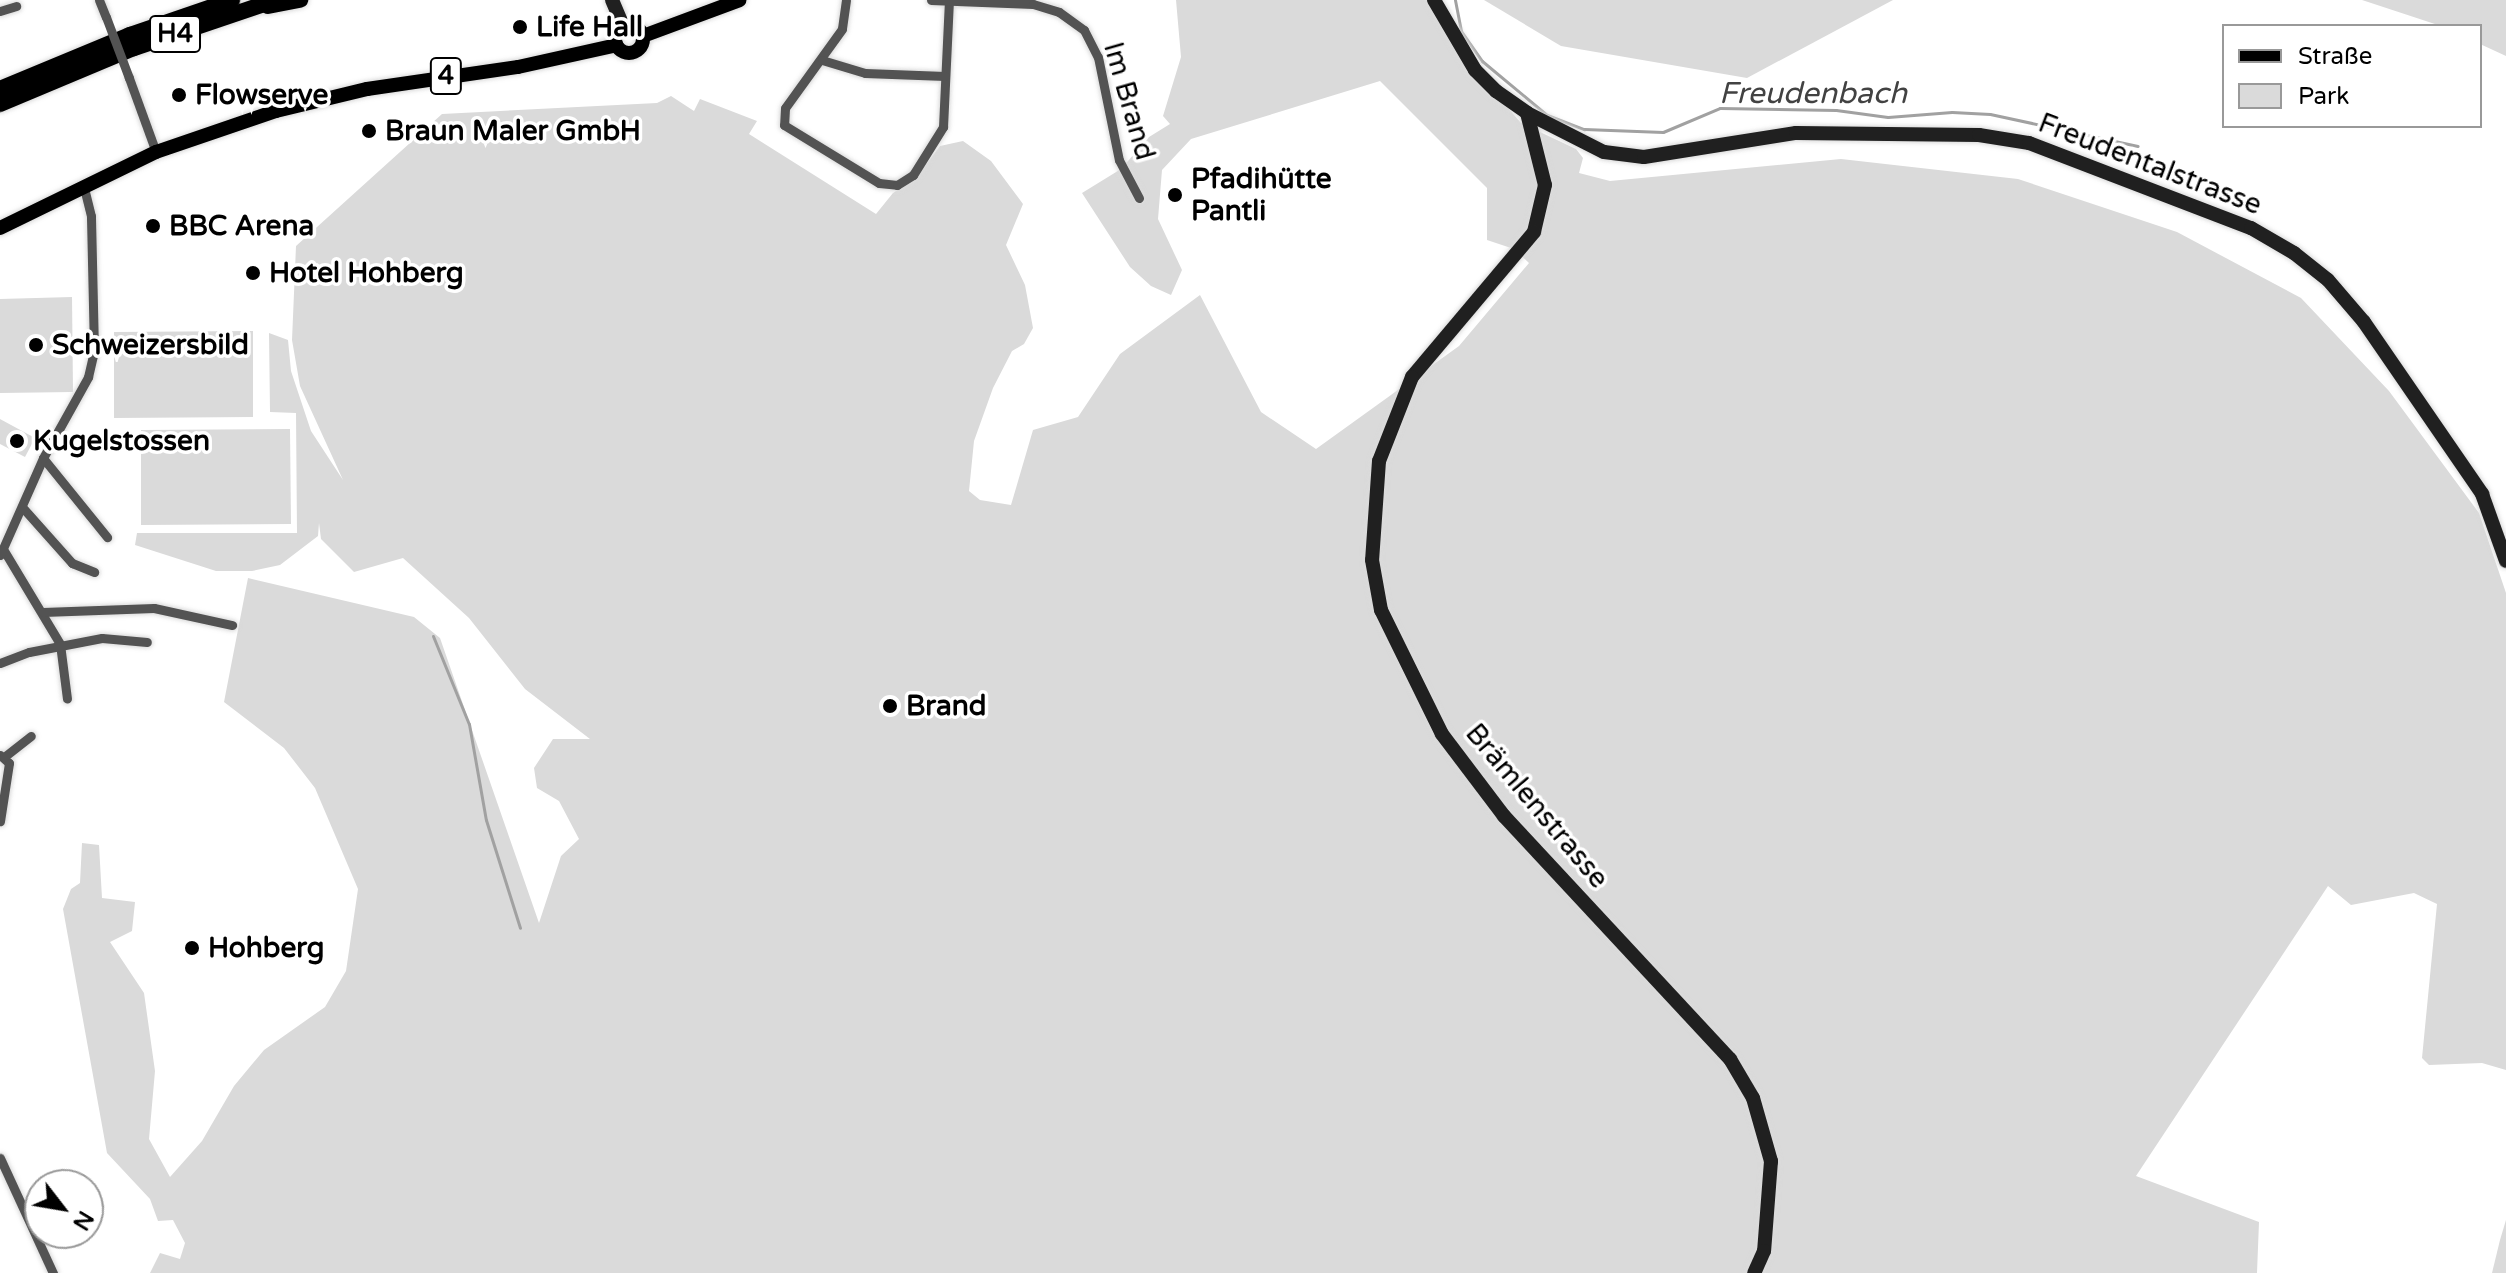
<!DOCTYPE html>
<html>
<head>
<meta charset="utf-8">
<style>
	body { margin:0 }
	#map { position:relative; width:2506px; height:1273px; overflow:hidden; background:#fff; font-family:"Varela Round",sans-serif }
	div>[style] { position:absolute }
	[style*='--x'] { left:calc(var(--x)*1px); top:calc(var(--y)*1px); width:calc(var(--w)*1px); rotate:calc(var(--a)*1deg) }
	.green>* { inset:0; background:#dadada }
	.stream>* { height:3px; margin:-1.5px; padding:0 1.5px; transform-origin:1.5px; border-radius:1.5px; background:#a1a1a1 }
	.roads { filter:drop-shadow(0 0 2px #dbdbdb) drop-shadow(0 0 2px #dbdbdb) }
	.street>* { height:9px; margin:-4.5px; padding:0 4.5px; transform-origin:4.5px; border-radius:4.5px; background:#535353 }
	.secondary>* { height:14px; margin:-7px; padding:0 7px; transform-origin:7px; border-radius:7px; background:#202020 }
	.primary>* { height:14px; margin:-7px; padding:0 7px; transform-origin:7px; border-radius:7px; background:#000 }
	.primary>.ring { margin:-7px; padding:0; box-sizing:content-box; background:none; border:14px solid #000; border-radius:50% }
	.highway>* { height:16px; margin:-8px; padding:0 8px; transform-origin:8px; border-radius:8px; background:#000 }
	.street-bridge>* { height:9px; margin:-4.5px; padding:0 4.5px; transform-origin:4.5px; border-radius:4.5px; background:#535353 }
	.dots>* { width:22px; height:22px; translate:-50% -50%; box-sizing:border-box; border:4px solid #fff; border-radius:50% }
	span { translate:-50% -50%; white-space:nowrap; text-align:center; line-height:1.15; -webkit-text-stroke:7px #fff; paint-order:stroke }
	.shield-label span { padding:2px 6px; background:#fff; border:2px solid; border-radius:6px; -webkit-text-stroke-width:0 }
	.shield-label { font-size:26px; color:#000; font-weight:700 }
	.poi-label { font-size:28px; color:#000; font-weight:700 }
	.left { translate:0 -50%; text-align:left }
	.street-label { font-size:28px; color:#000 }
	.water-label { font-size:30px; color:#424242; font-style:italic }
	.legend { position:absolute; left:2222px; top:24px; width:260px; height:104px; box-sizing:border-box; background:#fff; border:2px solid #999; margin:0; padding:10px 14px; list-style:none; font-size:24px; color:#000 }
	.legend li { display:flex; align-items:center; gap:16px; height:40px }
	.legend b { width:40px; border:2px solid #999 }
	.north { position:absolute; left:24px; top:1169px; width:80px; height:80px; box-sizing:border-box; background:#fff; border:2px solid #999; border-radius:50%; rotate:121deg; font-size:22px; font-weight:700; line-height:32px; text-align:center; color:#000 }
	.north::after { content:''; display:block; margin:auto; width:28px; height:36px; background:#000; clip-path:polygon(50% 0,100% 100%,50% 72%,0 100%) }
</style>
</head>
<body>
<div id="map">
	<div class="green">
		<i style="clip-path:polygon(1176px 0,1427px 0,1452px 43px,1521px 123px,1576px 149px,1583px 158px,1579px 173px,1610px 181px,1841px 159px,2018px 179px,2177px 232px,2301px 298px,2389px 391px,2479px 513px,2506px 593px,2506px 1070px,2482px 1063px,2429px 1065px,2422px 1058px,2437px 904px,2414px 893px,2351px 905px,2328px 886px,2136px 1176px,2259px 1222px,2257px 1273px,150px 1273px,160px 1253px,180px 1259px,185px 1243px,173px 1220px,158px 1221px,150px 1199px,107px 1153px,63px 909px,71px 889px,80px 883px,82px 843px,99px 845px,102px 898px,135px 902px,132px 931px,110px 942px,144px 993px,155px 1071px,149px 1139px,170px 1177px,202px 1141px,234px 1086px,264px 1050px,325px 1007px,346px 971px,358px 889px,315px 788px,284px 748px,224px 702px,248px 578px,414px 617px,440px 638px,539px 923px,561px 856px,579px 839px,559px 801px,537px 788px,534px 768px,553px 739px,590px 739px,525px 689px,469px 618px,403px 558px,354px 572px,321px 539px,319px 523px,318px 536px,280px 565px,252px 571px,216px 571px,135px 545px,137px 533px,297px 533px,296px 413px,270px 412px,269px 333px,288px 340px,291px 371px,311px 431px,343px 480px,300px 386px,292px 340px,296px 246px,442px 114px,657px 103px,671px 96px,694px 111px,700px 99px,757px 121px,749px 134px,876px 214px,893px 193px,916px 178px,940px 146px,963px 141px,991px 161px,1023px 204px,1006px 245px,1025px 285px,1033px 328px,1024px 344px,1012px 351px,993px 388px,974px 441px,969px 491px,980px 500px,1011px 505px,1033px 430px,1078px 417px,1120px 354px,1200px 295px,1261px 412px,1316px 449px,1459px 346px,1529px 263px,1514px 249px,1487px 240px,1487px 188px,1380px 81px,1191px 139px,1162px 170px,1158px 219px,1182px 270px,1171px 295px,1151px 286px,1130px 267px,1082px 193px,1121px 169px,1149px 137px,1170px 124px,1163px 116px,1181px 57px)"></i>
		<i style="clip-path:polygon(1484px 0,1893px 0,1747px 78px,1561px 46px)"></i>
		<i style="clip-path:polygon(2362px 0,2506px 0,2506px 56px,2480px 44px,2480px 26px,2441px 26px)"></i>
		<i style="clip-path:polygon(72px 297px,73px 392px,0 393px,0 299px)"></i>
		<i style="clip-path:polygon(253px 331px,253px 417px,114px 418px,114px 332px)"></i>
		<i style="clip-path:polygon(0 419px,35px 438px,25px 457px,0 444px)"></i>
		<i style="clip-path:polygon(290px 429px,291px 524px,141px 525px,141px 430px)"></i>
		<i style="clip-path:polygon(2506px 1220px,2506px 1273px,2492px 1273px,2500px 1240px)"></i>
	</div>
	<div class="stream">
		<i style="--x:1455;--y:0;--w:32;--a:79"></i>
		<i style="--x:1461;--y:31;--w:37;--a:55"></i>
		<i style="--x:1482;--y:61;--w:85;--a:39.7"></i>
		<i style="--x:1547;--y:115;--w:40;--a:21"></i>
		<i style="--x:1584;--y:129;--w:79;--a:2.2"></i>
		<i style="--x:1663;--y:132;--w:62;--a:-22.8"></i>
		<i style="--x:1720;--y:108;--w:116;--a:1"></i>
		<i style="--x:1836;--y:110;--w:52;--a:7.7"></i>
		<i style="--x:1888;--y:117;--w:64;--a:-4.5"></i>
		<i style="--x:1952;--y:112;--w:38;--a:3"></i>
		<i style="--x:1990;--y:114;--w:151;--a:12.2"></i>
		<i style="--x:433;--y:636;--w:95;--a:67.8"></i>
		<i style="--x:469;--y:724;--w:97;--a:80"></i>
		<i style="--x:486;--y:820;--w:113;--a:72.5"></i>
	</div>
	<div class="roads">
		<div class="street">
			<i style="--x:99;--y:0;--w:18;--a:68"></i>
			<i style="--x:846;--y:0;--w:29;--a:98"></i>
			<i style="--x:842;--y:29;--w:97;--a:125.8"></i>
			<i style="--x:785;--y:108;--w:17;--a:93"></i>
			<i style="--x:784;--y:125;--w:111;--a:31.4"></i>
			<i style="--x:879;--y:183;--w:18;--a:6"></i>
			<i style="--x:897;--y:185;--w:19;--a:-32"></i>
			<i style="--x:913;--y:175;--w:57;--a:-58"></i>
			<i style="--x:943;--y:127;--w:126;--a:-87.3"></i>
			<i style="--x:931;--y:0;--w:102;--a:2.2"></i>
			<i style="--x:1033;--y:4;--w:27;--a:17"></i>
			<i style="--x:1059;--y:12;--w:31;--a:36"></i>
			<i style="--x:1084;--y:30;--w:30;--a:63"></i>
			<i style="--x:1098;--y:57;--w:105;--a:78.5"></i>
			<i style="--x:1119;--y:160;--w:43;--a:62.2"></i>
			<i style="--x:0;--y:11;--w:17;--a:-17"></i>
			<i style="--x:822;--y:60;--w:45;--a:16.8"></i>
			<i style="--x:865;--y:73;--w:80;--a:2.1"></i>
			<i style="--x:129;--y:78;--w:79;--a:70"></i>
			<i style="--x:43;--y:458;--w:102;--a:51"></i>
			<i style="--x:23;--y:508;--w:74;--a:48.3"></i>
			<i style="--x:72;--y:563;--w:24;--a:22"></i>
			<i style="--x:3;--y:549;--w:111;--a:59"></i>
			<i style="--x:60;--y:644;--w:55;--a:82.7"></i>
			<i style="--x:0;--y:555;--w:106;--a:-66.1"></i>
			<i style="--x:43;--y:458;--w:93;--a:-60.9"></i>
			<i style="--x:88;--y:377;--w:28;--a:-77"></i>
			<i style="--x:94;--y:350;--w:134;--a:-91.3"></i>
			<i style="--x:91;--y:216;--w:32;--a:-104"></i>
			<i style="--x:43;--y:612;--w:111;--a:-2.1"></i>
			<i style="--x:154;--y:608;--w:80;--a:12.3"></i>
			<i style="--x:0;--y:663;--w:31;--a:-21"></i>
			<i style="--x:29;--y:652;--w:74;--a:-10.9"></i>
			<i style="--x:102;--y:638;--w:45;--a:5.1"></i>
			<i style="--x:0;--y:755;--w:12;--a:42"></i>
			<i style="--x:9;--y:763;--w:59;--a:98.8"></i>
			<i style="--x:4;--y:757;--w:34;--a:-38"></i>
			<i style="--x:0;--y:1158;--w:127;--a:65.3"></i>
		</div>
		<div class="secondary">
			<i style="--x:612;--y:0;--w:28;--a:67"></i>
			<i style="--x:1434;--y:0;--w:81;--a:59.6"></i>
			<i style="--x:1475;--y:70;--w:30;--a:45"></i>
			<i style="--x:1496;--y:91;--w:38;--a:35"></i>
			<i style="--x:1527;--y:113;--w:86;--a:26.9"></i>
			<i style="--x:1604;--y:152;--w:40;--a:7.1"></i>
			<i style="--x:1644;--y:157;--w:154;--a:-9"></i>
			<i style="--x:1796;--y:133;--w:183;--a:0.6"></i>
			<i style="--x:1979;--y:135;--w:51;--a:9.1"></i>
			<i style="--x:2029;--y:143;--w:238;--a:21"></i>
			<i style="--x:2251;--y:228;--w:50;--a:30.2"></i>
			<i style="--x:2294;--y:253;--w:43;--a:38.5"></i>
			<i style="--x:2328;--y:280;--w:55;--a:49.4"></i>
			<i style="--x:2364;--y:322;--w:209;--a:55.5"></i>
			<i style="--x:2482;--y:494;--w:71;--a:70.3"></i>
			<i style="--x:1527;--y:113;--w:74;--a:76"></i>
			<i style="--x:1545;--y:185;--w:48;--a:103.2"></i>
			<i style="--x:1534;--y:232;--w:189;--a:130.1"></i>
			<i style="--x:1412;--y:377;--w:90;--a:111.4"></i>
			<i style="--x:1379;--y:461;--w:99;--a:94"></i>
			<i style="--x:1372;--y:560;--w:51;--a:79.8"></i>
			<i style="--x:1381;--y:610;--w:138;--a:63.8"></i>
			<i style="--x:1442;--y:734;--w:103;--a:52.9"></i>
			<i style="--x:1504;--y:816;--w:332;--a:47.1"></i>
			<i style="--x:1730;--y:1059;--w:45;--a:59.5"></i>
			<i style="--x:1753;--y:1098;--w:66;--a:74.1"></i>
			<i style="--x:1771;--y:1161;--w:90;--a:94.4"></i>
			<i style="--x:1764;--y:1251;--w:24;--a:114"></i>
		</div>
		<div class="primary">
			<i class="ring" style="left:615px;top:25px;width:14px;height:14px"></i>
			<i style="--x:643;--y:36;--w:103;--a:-20.4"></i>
			<i style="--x:0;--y:228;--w:174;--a:-26"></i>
			<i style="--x:156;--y:152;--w:127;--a:-18.9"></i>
			<i style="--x:276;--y:111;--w:94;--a:-13.6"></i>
			<i style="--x:367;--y:89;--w:153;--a:-8.3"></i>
			<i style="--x:518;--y:67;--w:101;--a:-12.5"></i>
		</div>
		<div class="highway">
			<i style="--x:268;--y:6;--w:33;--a:-11"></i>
			<i style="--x:0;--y:89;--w:141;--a:-22.6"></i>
			<i style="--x:130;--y:35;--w:108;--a:-18.9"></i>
			<i style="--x:0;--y:104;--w:145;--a:-22.7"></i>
			<i style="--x:134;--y:48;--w:150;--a:-18.7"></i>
		</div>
	</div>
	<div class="street-bridge">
		<i style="--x:106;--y:17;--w:65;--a:69.3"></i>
	</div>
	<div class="dots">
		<i style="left:520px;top:27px;background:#000"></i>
		<i style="left:179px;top:95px;background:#000"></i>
		<i style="left:369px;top:131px;background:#000"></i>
		<i style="left:1175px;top:195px;background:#000"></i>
		<i style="left:153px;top:226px;background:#000"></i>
		<i style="left:253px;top:273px;background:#000"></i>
		<i style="left:36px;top:345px;background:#000"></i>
		<i style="left:17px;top:441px;background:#000"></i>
		<i style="left:890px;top:706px;background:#000"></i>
		<i style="left:192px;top:948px;background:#000"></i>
	</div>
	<div class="shield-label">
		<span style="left:175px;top:34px">H4</span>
		<span style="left:446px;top:76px">4</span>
	</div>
	<div class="poi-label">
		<span class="left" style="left:536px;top:27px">Life Hall</span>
		<span class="left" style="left:195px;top:95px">Flowserve</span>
		<span class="left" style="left:385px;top:131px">Braun Maler GmbH</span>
		<span class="left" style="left:1191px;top:195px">Pfadihütte<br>Pantli</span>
		<span class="left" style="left:169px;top:226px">BBC Arena</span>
		<span class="left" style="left:269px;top:273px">Hotel Hohberg</span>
		<span class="left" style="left:52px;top:345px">Schweizersbild</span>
		<span class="left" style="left:33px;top:441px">Kugelstossen</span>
		<span class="left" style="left:906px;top:706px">Brand</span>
		<span class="left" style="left:208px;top:948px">Hohberg</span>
	</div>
	<div class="street-label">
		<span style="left:1129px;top:101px;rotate:74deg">Im Brand</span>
		<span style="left:2150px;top:164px;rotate:21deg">Freudentalstrasse</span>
		<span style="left:1537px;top:806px;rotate:50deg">Brämlenstrasse</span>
	</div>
	<div class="water-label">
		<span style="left:1813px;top:94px">Freudenbach</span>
	</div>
	<ul class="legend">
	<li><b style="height:10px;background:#000"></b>Straße</li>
	<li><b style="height:22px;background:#dadada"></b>Park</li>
	</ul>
	<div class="north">N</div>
</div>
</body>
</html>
